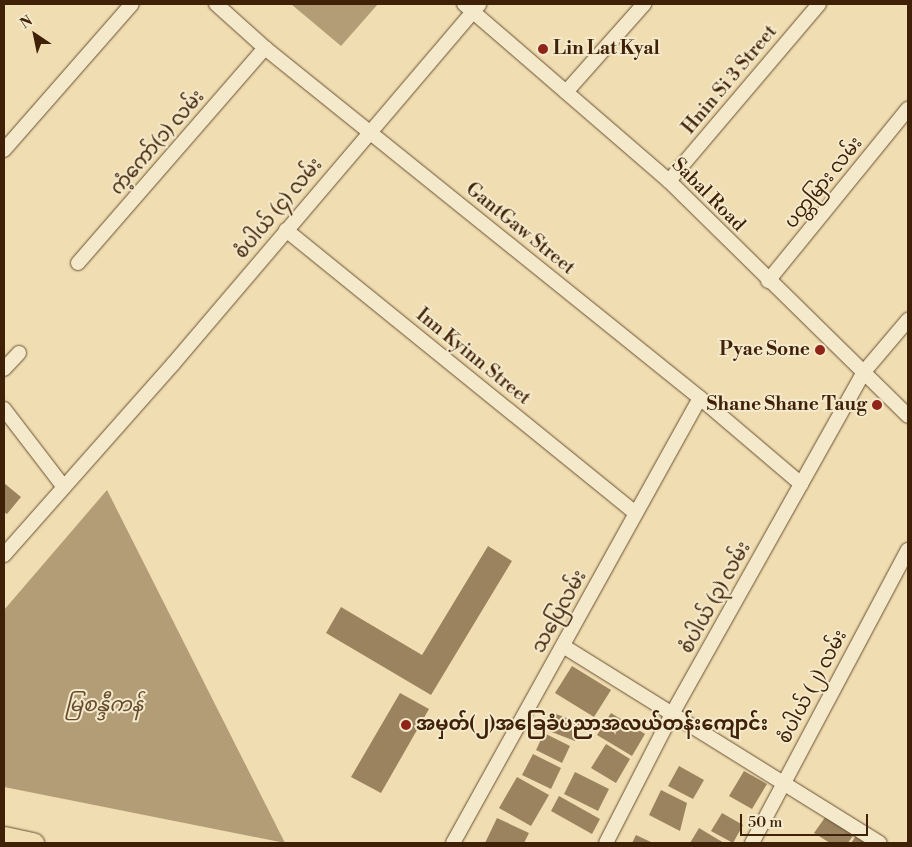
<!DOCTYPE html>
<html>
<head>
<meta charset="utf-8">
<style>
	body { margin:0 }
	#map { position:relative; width:912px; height:847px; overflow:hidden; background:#f0ddb1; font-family:"Libre Bodoni","Noto Sans Myanmar",serif }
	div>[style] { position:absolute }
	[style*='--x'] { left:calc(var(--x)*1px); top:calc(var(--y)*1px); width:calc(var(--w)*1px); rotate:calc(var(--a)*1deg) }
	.water>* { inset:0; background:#b39d77 }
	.building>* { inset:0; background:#9b835f }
	.roads { filter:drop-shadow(0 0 1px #6a5031) drop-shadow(0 0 1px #6a5031) }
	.minor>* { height:14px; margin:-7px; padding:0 7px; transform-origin:7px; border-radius:7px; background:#f5e9cc }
	.primary>* { height:21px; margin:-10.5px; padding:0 10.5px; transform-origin:10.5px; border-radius:10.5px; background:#f0ddb1 }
	.dots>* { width:14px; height:14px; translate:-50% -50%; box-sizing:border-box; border:2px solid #f5e9cc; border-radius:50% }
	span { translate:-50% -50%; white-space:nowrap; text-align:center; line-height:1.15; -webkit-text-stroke:4px #f5e9cc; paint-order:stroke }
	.poi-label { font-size:19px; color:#3e2106; font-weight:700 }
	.left { translate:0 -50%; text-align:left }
	.right { translate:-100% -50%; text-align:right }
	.street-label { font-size:19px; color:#3e2106 }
	.water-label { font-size:20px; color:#674c2e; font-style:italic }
	.frame { position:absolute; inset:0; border:5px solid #3e2106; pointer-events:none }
	.north { position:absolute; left:10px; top:10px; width:50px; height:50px; -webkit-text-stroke:4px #f5e9cc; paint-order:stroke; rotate:326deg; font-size:14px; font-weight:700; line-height:20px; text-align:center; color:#3e2106 }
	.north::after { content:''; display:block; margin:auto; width:18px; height:22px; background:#3e2106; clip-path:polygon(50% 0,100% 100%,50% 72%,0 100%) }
	.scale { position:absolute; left:740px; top:814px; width:128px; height:22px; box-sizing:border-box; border:2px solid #3e2106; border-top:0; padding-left:6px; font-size:15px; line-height:18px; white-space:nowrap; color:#3e2106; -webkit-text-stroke:4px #f5e9cc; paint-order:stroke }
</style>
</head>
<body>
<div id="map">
	<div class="water">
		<i style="clip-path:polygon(291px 4px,378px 4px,341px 46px)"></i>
		<i style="clip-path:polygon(107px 490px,285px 843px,4px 787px,4px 610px)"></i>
	</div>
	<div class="building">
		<i style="clip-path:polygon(4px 483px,21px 497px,7px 514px,4px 512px)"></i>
		<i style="clip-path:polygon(488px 546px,512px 561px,431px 695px,326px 633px,341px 607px,422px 655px)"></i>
		<i style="clip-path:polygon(572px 666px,611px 690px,594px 717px,555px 693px)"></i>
		<i style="clip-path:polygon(400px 693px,429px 709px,381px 793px,351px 777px)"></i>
		<i style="clip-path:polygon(611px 713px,645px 734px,632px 756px,597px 735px)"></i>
		<i style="clip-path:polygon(556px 714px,582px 724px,575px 741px,549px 731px)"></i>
		<i style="clip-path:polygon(544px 733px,570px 746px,562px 763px,536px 750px)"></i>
		<i style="clip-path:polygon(606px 744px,630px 759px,616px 783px,591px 768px)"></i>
		<i style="clip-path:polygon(533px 754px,561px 768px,551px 789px,522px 775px)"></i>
		<i style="clip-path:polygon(679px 766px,704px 780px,693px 799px,668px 786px)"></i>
		<i style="clip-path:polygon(744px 771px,767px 784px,752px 809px,729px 796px)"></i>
		<i style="clip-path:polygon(575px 772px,609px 789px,598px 811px,564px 794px)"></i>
		<i style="clip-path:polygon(517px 777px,549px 795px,531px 826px,499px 808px)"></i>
		<i style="clip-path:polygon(661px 790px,687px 803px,680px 831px,649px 815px)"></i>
		<i style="clip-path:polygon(559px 796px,600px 819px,592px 834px,551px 811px)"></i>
		<i style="clip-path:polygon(722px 813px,743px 825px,733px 843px,711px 831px)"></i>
		<i style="clip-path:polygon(826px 816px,854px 834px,848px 843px,830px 843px,814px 833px)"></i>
		<i style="clip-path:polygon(497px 818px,529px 833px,524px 843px,485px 843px)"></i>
		<i style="clip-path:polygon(699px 828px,724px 843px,690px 843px)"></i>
		<i style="clip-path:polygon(858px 833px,873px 843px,851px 843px)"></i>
		<i style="clip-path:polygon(636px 835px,653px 843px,632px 843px)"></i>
	</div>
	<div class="roads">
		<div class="minor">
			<i style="--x:216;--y:4;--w:66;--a:41.9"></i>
			<i style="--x:265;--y:48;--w:558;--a:38.82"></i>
			<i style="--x:700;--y:398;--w:133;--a:40.4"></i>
			<i style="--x:464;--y:4;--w:271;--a:40.8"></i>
			<i style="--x:669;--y:181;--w:335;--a:44.5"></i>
			<i style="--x:566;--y:92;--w:118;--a:-48.4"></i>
			<i style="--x:4;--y:150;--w:194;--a:-48.8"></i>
			<i style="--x:669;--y:181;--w:232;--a:-49.7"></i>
			<i style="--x:286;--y:230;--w:450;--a:39"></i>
			<i style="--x:78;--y:263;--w:285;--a:-49"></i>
			<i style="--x:768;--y:281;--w:222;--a:-50.9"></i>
			<i style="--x:4;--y:369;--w:22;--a:-47"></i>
			<i style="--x:4;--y:409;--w:97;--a:52.5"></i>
			<i style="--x:4;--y:555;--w:256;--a:-48.5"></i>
			<i style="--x:174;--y:363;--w:471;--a:-49.6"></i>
			<i style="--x:563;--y:646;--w:373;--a:31.9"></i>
			<i style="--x:453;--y:843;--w:509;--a:-60.97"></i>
			<i style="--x:606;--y:843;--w:145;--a:-62.9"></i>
			<i style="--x:672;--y:714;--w:391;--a:-60.7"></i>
			<i style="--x:863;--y:373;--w:70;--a:-49.7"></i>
			<i style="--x:752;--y:843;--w:332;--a:-62"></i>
		</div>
		<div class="primary">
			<i style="--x:4;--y:837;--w:30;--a:12"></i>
		</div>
	</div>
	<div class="dots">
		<i style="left:543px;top:49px;background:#8f2418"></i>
		<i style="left:820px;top:350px;background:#8f2418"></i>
		<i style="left:877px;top:405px;background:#8f2418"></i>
		<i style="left:406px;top:725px;background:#8f2418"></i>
	</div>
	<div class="poi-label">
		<span class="left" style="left:553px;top:49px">Lin Lat Kyal</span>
		<span class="right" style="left:810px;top:350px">Pyae Sone</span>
		<span class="right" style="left:867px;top:405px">Shane Shane Taug</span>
		<span class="left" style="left:416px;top:725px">အမှတ်(၂)အခြေခံပညာအလယ်တန်းကျောင်း</span>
	</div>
	<div class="street-label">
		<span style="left:730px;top:80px;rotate:-50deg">Hnin Si 3 Street</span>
		<span style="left:158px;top:143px;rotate:-49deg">ကံ့ကော်(၁) လမ်း</span>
		<span style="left:824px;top:183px;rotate:-51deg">ပတ္တမြား လမ်း</span>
		<span style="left:708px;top:195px;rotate:45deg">Sabal Road</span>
		<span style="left:279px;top:209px;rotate:-50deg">စံပါယ် (၄) လမ်း</span>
		<span style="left:520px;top:229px;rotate:39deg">GantGaw Street</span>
		<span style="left:473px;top:357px;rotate:39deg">Inn Kyinn Street</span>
		<span style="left:716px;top:598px;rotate:-61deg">စံပါယ် (၃) လမ်း</span>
		<span style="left:560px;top:612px;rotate:-61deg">သပြေလမ်း</span>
		<span style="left:813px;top:687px;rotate:-62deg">စံပါယ် (၂) လမ်း</span>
	</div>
	<div class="water-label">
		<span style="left:104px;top:705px">မြစန္ဒီ‌ကန်</span>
	</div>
	<div class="frame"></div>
	<div class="north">N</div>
	<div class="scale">50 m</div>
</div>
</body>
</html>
